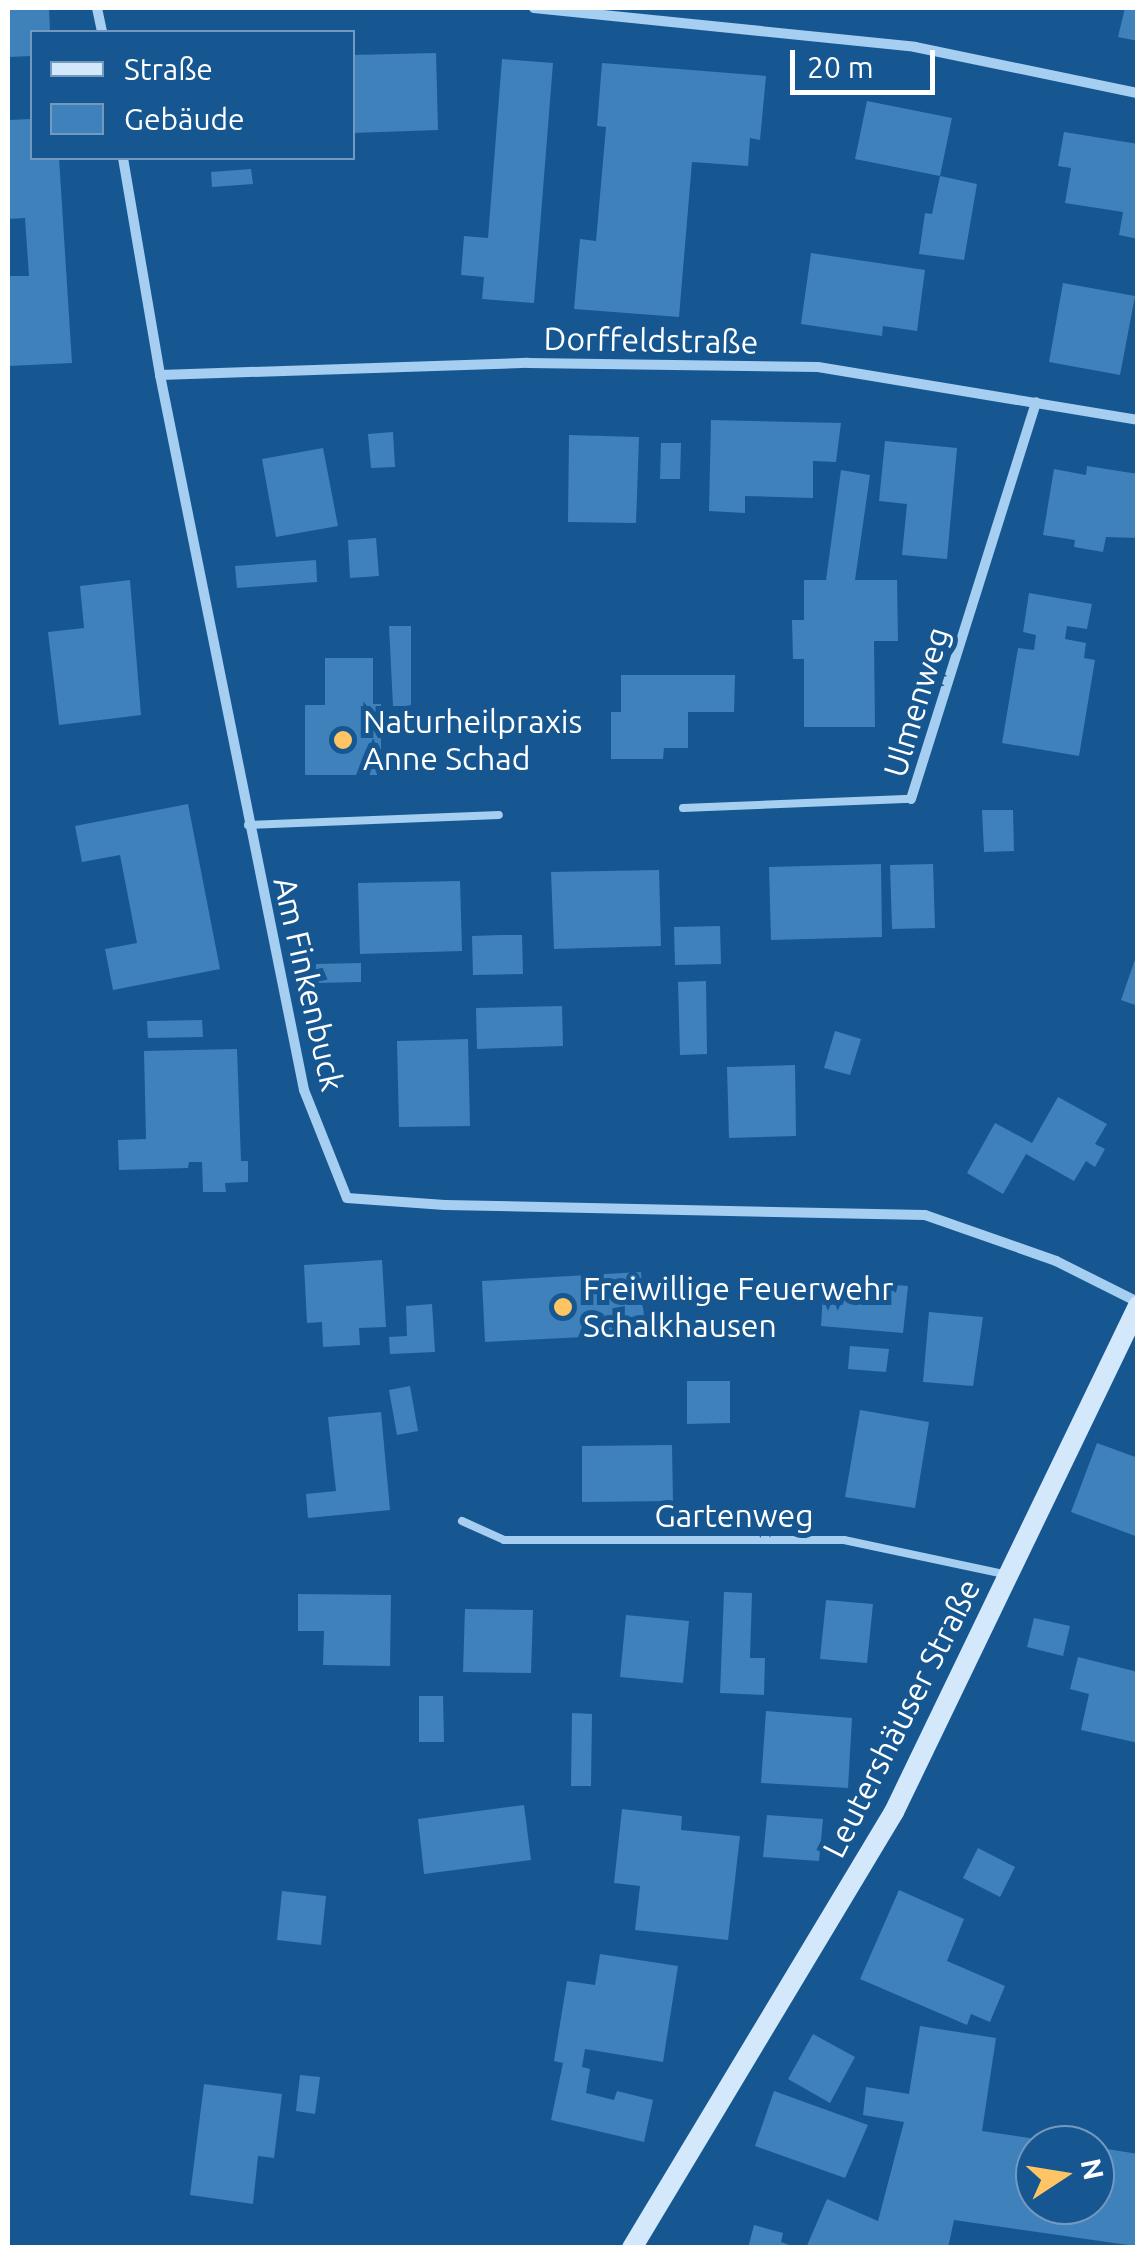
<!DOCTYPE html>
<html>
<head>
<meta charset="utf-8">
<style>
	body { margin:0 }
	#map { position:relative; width:1145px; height:2255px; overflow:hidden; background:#165792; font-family:Ubuntu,sans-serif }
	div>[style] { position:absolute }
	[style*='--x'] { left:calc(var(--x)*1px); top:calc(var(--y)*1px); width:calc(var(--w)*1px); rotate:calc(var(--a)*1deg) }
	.building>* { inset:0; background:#3f81ba }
	.lane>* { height:8px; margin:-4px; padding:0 4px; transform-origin:4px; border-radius:4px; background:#a5cef0 }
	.street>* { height:10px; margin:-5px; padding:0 5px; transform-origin:5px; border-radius:5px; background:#a5cef0 }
	.secondary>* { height:20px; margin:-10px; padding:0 10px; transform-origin:10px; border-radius:10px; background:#d4e8fb }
	.dots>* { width:28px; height:28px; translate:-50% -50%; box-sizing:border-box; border:5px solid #165792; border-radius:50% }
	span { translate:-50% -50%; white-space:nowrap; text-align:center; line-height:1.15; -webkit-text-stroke:10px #165792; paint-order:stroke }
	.street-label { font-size:32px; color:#fff }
	.poi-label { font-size:32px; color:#fff }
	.left { translate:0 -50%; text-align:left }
	.frame { position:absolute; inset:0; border:10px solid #fff; pointer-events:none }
	.legend { position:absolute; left:30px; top:30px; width:325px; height:130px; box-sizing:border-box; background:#165792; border:2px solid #739abe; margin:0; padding:12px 18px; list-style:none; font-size:30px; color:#fff }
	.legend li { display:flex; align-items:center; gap:20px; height:50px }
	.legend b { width:50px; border:2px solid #739abe }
	.north { position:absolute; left:1015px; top:2125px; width:100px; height:100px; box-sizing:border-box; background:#165792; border:2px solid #739abe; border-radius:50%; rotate:78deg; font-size:28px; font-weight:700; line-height:40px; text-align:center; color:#fff }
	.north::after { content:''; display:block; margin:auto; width:35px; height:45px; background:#ffc565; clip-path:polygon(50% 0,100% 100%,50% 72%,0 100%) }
	.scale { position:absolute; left:790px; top:50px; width:145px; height:45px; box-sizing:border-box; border:5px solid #fff; border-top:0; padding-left:12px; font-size:30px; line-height:35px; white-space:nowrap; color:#fff; -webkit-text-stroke:8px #165792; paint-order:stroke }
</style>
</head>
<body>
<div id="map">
	<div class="building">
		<i style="clip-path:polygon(8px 8px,49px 8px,50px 32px,32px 32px,32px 56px,8px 57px)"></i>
		<i style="clip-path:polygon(1125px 8px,1138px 8px,1138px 41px,1118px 37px)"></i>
		<i style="clip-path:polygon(436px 53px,438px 130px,352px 133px,352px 55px)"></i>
		<i style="clip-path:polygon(502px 59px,553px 63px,534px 303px,482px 299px,484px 277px,461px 275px,464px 236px,488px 238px)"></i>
		<i style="clip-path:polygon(602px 63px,766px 76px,760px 140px,750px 138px,748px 166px,692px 162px,679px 317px,574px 309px,580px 239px,596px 241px,606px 127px,597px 126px)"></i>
		<i style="clip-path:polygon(867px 101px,952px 118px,940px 176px,855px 159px)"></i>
		<i style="clip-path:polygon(32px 119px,32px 158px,59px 158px,72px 363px,8px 366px,8px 276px,29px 276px,25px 218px,8px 219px,8px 120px)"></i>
		<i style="clip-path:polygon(1064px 132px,1138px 144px,1138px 239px,1119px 235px,1123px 212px,1065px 203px,1071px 168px,1058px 166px)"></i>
		<i style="clip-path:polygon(251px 169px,253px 184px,212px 187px,211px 172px)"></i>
		<i style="clip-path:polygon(940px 176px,977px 184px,964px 260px,919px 254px,925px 213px,932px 214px)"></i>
		<i style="clip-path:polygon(811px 253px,925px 270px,917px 331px,883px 326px,882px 336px,801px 324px)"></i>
		<i style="clip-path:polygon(1063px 283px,1135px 296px,1120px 375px,1049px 362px)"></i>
		<i style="clip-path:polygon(711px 420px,841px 423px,836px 462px,813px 461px,813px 498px,745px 496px,745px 513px,709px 511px)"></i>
		<i style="clip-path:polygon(393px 432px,395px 467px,371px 468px,368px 434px)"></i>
		<i style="clip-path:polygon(569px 435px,639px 437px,636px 523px,568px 522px)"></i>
		<i style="clip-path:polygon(885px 441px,957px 448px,947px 559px,902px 555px,907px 504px,879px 501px)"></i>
		<i style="clip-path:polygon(661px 443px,681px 443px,680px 479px,660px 479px)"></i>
		<i style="clip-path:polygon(323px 448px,338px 526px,276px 537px,262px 459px)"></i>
		<i style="clip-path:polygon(1087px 466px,1138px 474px,1138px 538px,1106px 537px,1103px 552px,1074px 547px,1075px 540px,1043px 535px,1054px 469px,1086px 475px)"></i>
		<i style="clip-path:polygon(841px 470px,870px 475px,855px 580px,897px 580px,898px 641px,874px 641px,875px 727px,804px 727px,804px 659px,793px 659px,792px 620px,804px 620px,804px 580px,826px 580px)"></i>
		<i style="clip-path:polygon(376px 538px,379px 576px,350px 578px,348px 540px)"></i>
		<i style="clip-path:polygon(316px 560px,317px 582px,237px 588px,235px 566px)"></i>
		<i style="clip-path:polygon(130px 580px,141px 715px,59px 725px,48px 632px,84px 628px,80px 586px)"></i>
		<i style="clip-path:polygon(1029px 593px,1092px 604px,1087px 629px,1067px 626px,1065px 639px,1086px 643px,1084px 658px,1095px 660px,1079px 756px,1002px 743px,1018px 648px,1034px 650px,1036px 635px,1023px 632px)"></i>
		<i style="clip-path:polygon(389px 626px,411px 626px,411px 706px,393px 706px)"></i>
		<i style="clip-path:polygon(325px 658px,373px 658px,373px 704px,381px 704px,381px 775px,305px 775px,305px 705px,325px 705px)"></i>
		<i style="clip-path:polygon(621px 675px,735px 675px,734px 712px,688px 712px,688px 748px,664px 748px,663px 759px,611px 759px,611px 712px,621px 712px)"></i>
		<i style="clip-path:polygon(188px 804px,220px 969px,113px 990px,105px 949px,137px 943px,120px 855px,82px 862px,75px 826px)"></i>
		<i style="clip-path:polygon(982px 810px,1013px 810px,1014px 851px,984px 852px)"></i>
		<i style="clip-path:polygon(881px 864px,882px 937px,771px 940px,769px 867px)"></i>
		<i style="clip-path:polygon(933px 864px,935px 928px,892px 929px,890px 865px)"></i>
		<i style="clip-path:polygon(659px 870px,661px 946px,554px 949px,551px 872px)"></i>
		<i style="clip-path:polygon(460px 881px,462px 951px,360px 954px,358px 883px)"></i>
		<i style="clip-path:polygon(720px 926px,721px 964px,675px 965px,674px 927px)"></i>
		<i style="clip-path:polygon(501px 935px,522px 935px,523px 974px,473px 975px,472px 936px)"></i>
		<i style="clip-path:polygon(1137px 954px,1138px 954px,1138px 1006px,1121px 1000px)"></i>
		<i style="clip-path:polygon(361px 963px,361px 982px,316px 983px,316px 964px)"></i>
		<i style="clip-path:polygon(706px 981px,707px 1054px,680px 1055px,678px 982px)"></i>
		<i style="clip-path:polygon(562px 1006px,563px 1046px,477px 1049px,476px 1008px)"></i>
		<i style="clip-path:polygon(202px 1020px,203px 1037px,148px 1038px,147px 1021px)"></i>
		<i style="clip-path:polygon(835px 1031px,861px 1039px,850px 1075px,824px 1068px)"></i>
		<i style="clip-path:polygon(468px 1039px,470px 1126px,399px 1127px,397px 1041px)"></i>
		<i style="clip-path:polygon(237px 1049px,241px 1161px,248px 1161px,248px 1182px,225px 1183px,226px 1192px,203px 1192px,202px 1162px,189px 1162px,188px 1168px,119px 1170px,118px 1140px,146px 1139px,144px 1051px)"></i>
		<i style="clip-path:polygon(795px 1065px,796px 1136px,729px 1138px,727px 1067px)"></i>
		<i style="clip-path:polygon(1058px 1097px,1107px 1124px,1095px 1144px,1105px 1149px,1095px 1167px,1086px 1161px,1074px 1181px,1026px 1154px,1003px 1194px,967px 1173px,995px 1123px,1032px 1143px)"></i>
		<i style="clip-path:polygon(382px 1260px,386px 1327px,359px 1328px,360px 1345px,323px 1347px,322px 1322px,307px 1323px,304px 1265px)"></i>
		<i style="clip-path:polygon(641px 1272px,645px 1334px,485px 1342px,482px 1281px)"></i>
		<i style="clip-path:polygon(824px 1279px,908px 1286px,903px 1333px,821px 1326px)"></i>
		<i style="clip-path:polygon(432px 1304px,435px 1352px,390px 1354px,389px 1337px,407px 1336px,406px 1306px)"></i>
		<i style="clip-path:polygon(929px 1312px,983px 1317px,973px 1386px,923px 1382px)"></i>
		<i style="clip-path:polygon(850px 1346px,889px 1349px,886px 1372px,848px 1369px)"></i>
		<i style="clip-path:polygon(687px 1381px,730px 1381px,730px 1423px,687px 1424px)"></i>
		<i style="clip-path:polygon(410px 1386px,418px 1431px,397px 1435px,389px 1390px)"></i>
		<i style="clip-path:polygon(860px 1410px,929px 1422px,915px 1508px,845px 1497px)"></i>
		<i style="clip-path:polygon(381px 1412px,390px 1510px,308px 1518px,306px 1494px,336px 1491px,328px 1417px)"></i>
		<i style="clip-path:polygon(1097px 1443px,1138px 1458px,1138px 1537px,1071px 1512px)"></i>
		<i style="clip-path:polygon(672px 1445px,673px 1501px,582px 1502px,582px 1446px)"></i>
		<i style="clip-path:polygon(724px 1592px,752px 1593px,750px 1658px,765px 1658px,764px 1695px,720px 1693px)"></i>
		<i style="clip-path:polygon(298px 1594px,391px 1595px,390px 1666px,323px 1665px,324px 1631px,298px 1631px)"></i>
		<i style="clip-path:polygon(826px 1600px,873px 1604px,867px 1663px,820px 1659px)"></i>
		<i style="clip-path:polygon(465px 1609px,533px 1610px,531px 1673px,463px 1672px)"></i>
		<i style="clip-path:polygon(626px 1615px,689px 1621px,683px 1683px,620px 1677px)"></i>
		<i style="clip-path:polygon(1034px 1618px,1070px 1626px,1063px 1656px,1027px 1647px)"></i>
		<i style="clip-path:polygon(1078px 1657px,1138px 1672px,1138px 1743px,1081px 1730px,1089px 1694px,1070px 1689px)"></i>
		<i style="clip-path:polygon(419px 1696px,443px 1696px,444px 1742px,419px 1742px)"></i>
		<i style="clip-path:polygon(766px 1711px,852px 1718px,848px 1788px,761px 1783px)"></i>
		<i style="clip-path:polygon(572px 1713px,592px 1714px,591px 1786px,571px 1786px)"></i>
		<i style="clip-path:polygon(524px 1805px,531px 1860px,424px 1874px,418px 1819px)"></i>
		<i style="clip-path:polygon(622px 1809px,682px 1816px,681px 1830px,740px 1836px,728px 1940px,635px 1930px,640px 1886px,614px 1883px)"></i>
		<i style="clip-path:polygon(767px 1815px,823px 1819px,819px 1861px,763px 1857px)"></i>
		<i style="clip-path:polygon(978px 1848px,1015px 1867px,1000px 1897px,963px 1878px)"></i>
		<i style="clip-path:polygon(899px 1890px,964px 1919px,947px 1961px,1005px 1986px,990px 2022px,971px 2014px,967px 2025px,860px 1979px)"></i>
		<i style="clip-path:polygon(282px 1891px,326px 1896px,321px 1945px,277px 1940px)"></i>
		<i style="clip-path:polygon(600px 1954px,678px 1966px,663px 2062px,585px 2049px,582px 2067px,590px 2069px,586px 2093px,614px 2100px,617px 2091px,653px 2100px,644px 2142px,551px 2120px,563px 2063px,554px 2061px,567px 1981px,595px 1985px)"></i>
		<i style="clip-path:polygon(920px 2026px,996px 2038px,982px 2131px,1064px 2143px,1035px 2145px,1035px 2205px,1095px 2205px,1095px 2147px,1138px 2154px,1135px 2246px,954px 2220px,948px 2248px,806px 2248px,827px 2199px,878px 2221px,904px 2122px,863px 2115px,866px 2087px,909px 2094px)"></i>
		<i style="clip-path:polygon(813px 2034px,855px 2057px,830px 2103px,788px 2079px)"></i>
		<i style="clip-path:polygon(300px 2075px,320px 2077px,315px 2114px,296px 2111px)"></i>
		<i style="clip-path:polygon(204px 2084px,282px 2094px,274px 2158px,258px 2156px,253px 2204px,190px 2195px)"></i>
		<i style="clip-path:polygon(774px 2091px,868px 2125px,845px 2178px,755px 2146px)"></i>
		<i style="clip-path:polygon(754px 2225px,783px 2233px,781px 2242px,797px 2248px,748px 2248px)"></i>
	</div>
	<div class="lane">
		<i style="--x:683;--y:808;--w:228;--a:-2.3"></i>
		<i style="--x:248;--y:825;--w:251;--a:-2.3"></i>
		<i style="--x:462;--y:1521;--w:46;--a:24.3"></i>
		<i style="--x:504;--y:1540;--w:340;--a:0"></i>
		<i style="--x:844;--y:1540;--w:164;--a:12"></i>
	</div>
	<div class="street">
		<i style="--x:97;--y:8;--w:25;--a:78"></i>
		<i style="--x:534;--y:8;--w:383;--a:5.8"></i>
		<i style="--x:915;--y:47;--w:228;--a:11.7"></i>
		<i style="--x:123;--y:158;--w:220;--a:80.3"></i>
		<i style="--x:160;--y:375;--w:729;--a:78.61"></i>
		<i style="--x:304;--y:1090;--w:116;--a:68.3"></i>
		<i style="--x:347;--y:1198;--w:98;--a:4.1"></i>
		<i style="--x:445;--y:1205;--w:480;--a:1.2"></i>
		<i style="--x:925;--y:1215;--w:139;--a:19.3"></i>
		<i style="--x:1056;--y:1261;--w:92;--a:26.6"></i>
		<i style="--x:160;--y:375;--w:368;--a:-1.9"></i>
		<i style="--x:528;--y:363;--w:290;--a:0.8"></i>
		<i style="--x:818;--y:367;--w:324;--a:9.4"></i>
		<i style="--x:911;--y:799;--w:416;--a:-72.5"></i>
	</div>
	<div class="secondary">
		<i style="--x:632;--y:2248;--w:509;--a:-59"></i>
		<i style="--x:894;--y:1812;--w:562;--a:-64.26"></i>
	</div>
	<div class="dots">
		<i style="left:343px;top:740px;background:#ffc565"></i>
		<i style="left:563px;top:1307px;background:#ffc565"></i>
	</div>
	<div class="street-label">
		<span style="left:651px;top:340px;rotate:1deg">Dorffeldstraße</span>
		<span style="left:916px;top:702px;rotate:-73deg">Ulmenweg</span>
		<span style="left:309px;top:984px;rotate:77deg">Am Finkenbuck</span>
		<span style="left:734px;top:1515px">Gartenweg</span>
		<span style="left:901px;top:1718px;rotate:-63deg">Leutershäuser Straße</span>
	</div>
	<div class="poi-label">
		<span class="left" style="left:363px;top:740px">Naturheilpraxis<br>Anne Schad</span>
		<span class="left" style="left:583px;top:1307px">Freiwillige Feuerwehr<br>Schalkhausen</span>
	</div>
	<div class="frame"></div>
	<ul class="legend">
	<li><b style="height:12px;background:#d4e8fb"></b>Straße</li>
	<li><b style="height:28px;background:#3f81ba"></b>Gebäude</li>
	</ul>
	<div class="north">N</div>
	<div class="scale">20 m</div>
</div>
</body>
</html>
